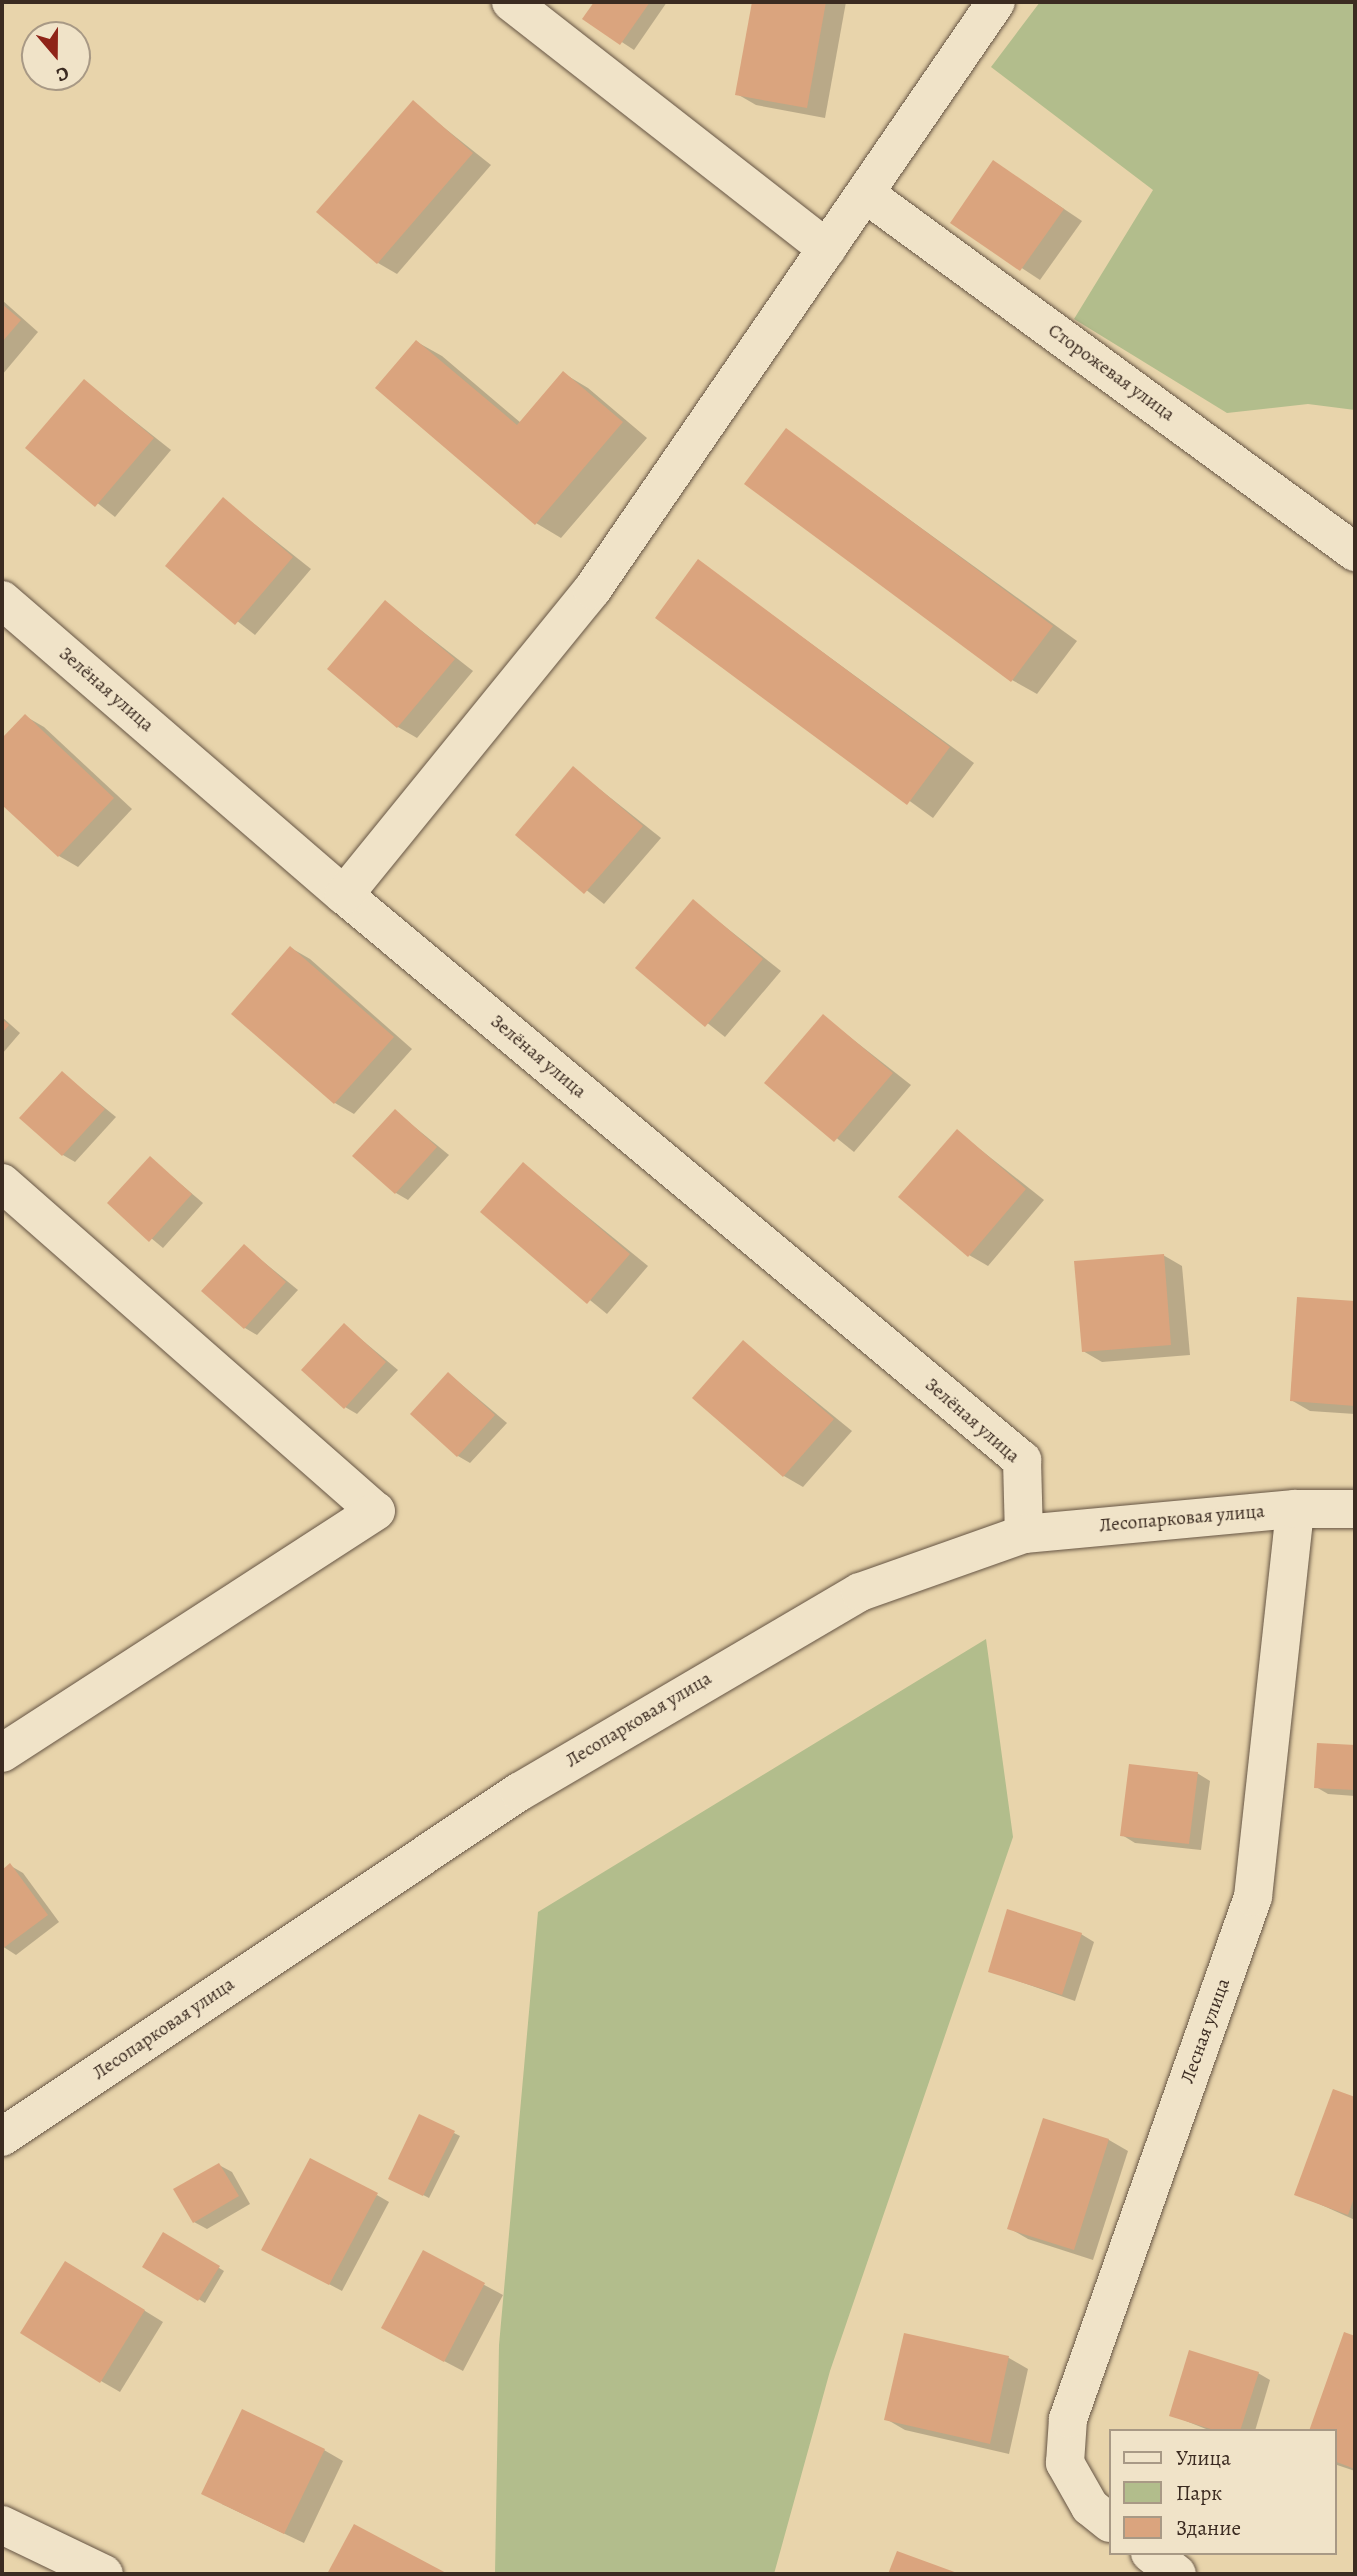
<!DOCTYPE html>
<html>
<head>
<meta charset="utf-8">
<style>
	body { margin:0 }
	#map { position:relative; width:1357px; height:2576px; overflow:hidden; background:#e8d4ab; font-family:Alegreya,serif }
	div>[style] { position:absolute }
	[style*='--x'] { left:calc(var(--x)*1px); top:calc(var(--y)*1px); width:calc(var(--w)*1px); rotate:calc(var(--a)*1deg) }
	.green>* { inset:0; background:#b2bd8c }
	.shadow>* { inset:0; background:#0003 }
	.building>* { inset:0; background:#daa47e }
	.roads { filter:drop-shadow(0 0 2px #654) drop-shadow(0 0 2px #654) }
	.minor>* { height:38px; margin:-19px; padding:0 19px; transform-origin:19px; border-radius:19px; background:#f0e3c8 }
	.tertiary>* { height:38px; margin:-19px; padding:0 19px; transform-origin:19px; border-radius:19px; background:#f0e3c8 }
	span { translate:-50% -50%; white-space:nowrap; text-align:center; line-height:1.15; -webkit-text-stroke:5px #f0e3c8; paint-order:stroke }
	.street-label { font-size:19px; color:#3b2b21 }
	.frame { position:absolute; inset:0; border:4px solid #3b2b21; pointer-events:none }
	.legend { position:absolute; left:1109px; top:2429px; width:228px; height:126px; box-sizing:border-box; background:#f0e3c8; border:2px solid #a89985; margin:0; padding:9px 12px; list-style:none; font-size:21px; color:#3b2b21 }
	.legend li { display:flex; align-items:center; gap:14px; height:35px }
	.legend b { width:35px; border:2px solid #a89985 }
	.north { position:absolute; left:21px; top:21px; width:70px; height:70px; box-sizing:border-box; background:#f0e3c8; border:2px solid #a89985; border-radius:50%; rotate:160deg; font-size:19px; font-weight:700; line-height:28px; text-align:center; color:#3b2b21 }
	.north::after { content:''; display:block; margin:auto; width:24px; height:32px; background:#8f2418; clip-path:polygon(50% 0,100% 100%,50% 72%,0 100%) }
</style>
</head>
<body>
<div id="map">
	<div class="green">
		<i style="clip-path:polygon(1040px 2px,1355px 2px,1355px 410px,1308px 404px,1227px 413px,1074px 319px,1153px 190px,991px 67px)"></i>
		<i style="clip-path:polygon(986px 1639px,1013px 1837px,830px 2371px,774px 2574px,495px 2574px,499px 2345px,538px 1912px)"></i>
	</div>
	<div class="shadow">
		<i style="clip-path:polygon(596px 2px,667px 2px,634px 50px,585px 18px)"></i>
		<i style="clip-path:polygon(754px 2px,846px 2px,825px 118px,756px 105px,737px 94px)"></i>
		<i style="clip-path:polygon(413px 103px,491px 165px,397px 274px,378px 263px)"></i>
		<i style="clip-path:polygon(994px 162px,1082px 221px,1040px 280px,952px 222px)"></i>
		<i style="clip-path:polygon(2px 300px,38px 332px,2px 375px)"></i>
		<i style="clip-path:polygon(417px 342px,442px 356px,521px 423px,563px 373px,588px 388px,647px 438px,561px 538px,536px 523px)"></i>
		<i style="clip-path:polygon(84px 381px,171px 450px,115px 517px,28px 448px)"></i>
		<i style="clip-path:polygon(786px 430px,1077px 641px,1037px 694px,1012px 680px)"></i>
		<i style="clip-path:polygon(224px 500px,311px 569px,255px 635px,167px 566px)"></i>
		<i style="clip-path:polygon(698px 561px,974px 763px,933px 818px,657px 617px)"></i>
		<i style="clip-path:polygon(385px 602px,473px 671px,417px 738px,398px 727px)"></i>
		<i style="clip-path:polygon(25px 716px,44px 727px,132px 809px,78px 867px,59px 856px,2px 803px,2px 741px)"></i>
		<i style="clip-path:polygon(573px 768px,661px 838px,604px 904px,517px 835px)"></i>
		<i style="clip-path:polygon(694px 902px,781px 971px,725px 1037px,637px 967px)"></i>
		<i style="clip-path:polygon(291px 948px,310px 959px,412px 1049px,354px 1114px,335px 1103px,233px 1014px)"></i>
		<i style="clip-path:polygon(823px 1016px,911px 1085px,854px 1152px,767px 1082px)"></i>
		<i style="clip-path:polygon(2px 1017px,20px 1033px,2px 1054px)"></i>
		<i style="clip-path:polygon(62px 1073px,116px 1117px,75px 1162px,63px 1155px)"></i>
		<i style="clip-path:polygon(395px 1111px,449px 1155px,408px 1200px,396px 1193px)"></i>
		<i style="clip-path:polygon(957px 1131px,1044px 1200px,988px 1266px,969px 1255px)"></i>
		<i style="clip-path:polygon(150px 1158px,203px 1203px,163px 1248px,109px 1203px)"></i>
		<i style="clip-path:polygon(523px 1164px,648px 1266px,607px 1314px,482px 1212px)"></i>
		<i style="clip-path:polygon(244px 1246px,298px 1290px,257px 1335px,245px 1328px)"></i>
		<i style="clip-path:polygon(1163px 1255px,1182px 1266px,1190px 1355px,1102px 1362px,1083px 1351px)"></i>
		<i style="clip-path:polygon(1299px 1299px,1355px 1303px,1355px 1414px,1310px 1411px,1291px 1400px)"></i>
		<i style="clip-path:polygon(344px 1325px,398px 1370px,357px 1414px,345px 1407px)"></i>
		<i style="clip-path:polygon(743px 1342px,852px 1431px,803px 1487px,784px 1476px)"></i>
		<i style="clip-path:polygon(449px 1374px,507px 1423px,470px 1463px,458px 1456px)"></i>
		<i style="clip-path:polygon(1318px 1744px,1355px 1747px,1355px 1796px,1328px 1794px,1316px 1787px)"></i>
		<i style="clip-path:polygon(1197px 1773px,1210px 1781px,1201px 1850px,1135px 1843px,1122px 1835px)"></i>
		<i style="clip-path:polygon(11px 1866px,23px 1873px,59px 1922px,16px 1955px,2px 1946px,2px 1872px)"></i>
		<i style="clip-path:polygon(1081px 1934px,1094px 1942px,1075px 2001px,990px 1971px)"></i>
		<i style="clip-path:polygon(1334px 2091px,1355px 2099px,1355px 2220px,1297px 2194px)"></i>
		<i style="clip-path:polygon(1044px 2120px,1109px 2140px,1128px 2151px,1093px 2260px,1028px 2239px,1009px 2228px)"></i>
		<i style="clip-path:polygon(454px 2133px,460px 2136px,429px 2198px,390px 2178px)"></i>
		<i style="clip-path:polygon(219px 2165px,232px 2172px,250px 2204px,207px 2229px,194px 2222px)"></i>
		<i style="clip-path:polygon(377px 2195px,389px 2202px,342px 2291px,276px 2256px)"></i>
		<i style="clip-path:polygon(164px 2234px,224px 2271px,205px 2303px,144px 2266px)"></i>
		<i style="clip-path:polygon(423px 2252px,503px 2295px,463px 2371px,402px 2339px)"></i>
		<i style="clip-path:polygon(85px 2274px,163px 2322px,120px 2392px,101px 2381px)"></i>
		<i style="clip-path:polygon(1345px 2334px,1355px 2338px,1355px 2471px,1334px 2464px)"></i>
		<i style="clip-path:polygon(905px 2335px,1009px 2358px,1028px 2369px,1009px 2454px,905px 2430px,886px 2419px)"></i>
		<i style="clip-path:polygon(1258px 2373px,1270px 2380px,1255px 2431px,1211px 2431px,1171px 2415px)"></i>
		<i style="clip-path:polygon(324px 2450px,343px 2461px,304px 2543px,222px 2504px)"></i>
		<i style="clip-path:polygon(355px 2526px,445px 2574px,329px 2574px)"></i>
	</div>
	<div class="building">
		<i style="clip-path:polygon(594px 2px,650px 2px,620px 45px,582px 19px)"></i>
		<i style="clip-path:polygon(752px 2px,826px 2px,807px 108px,735px 95px)"></i>
		<i style="clip-path:polygon(413px 100px,473px 153px,377px 264px,316px 212px)"></i>
		<i style="clip-path:polygon(993px 160px,1064px 209px,1020px 271px,950px 223px)"></i>
		<i style="clip-path:polygon(2px 304px,21px 320px,2px 342px)"></i>
		<i style="clip-path:polygon(416px 340px,517px 425px,563px 371px,623px 422px,535px 525px,375px 388px)"></i>
		<i style="clip-path:polygon(84px 379px,154px 438px,95px 507px,25px 448px)"></i>
		<i style="clip-path:polygon(786px 428px,1053px 626px,1011px 682px,744px 484px)"></i>
		<i style="clip-path:polygon(223px 497px,293px 557px,235px 625px,165px 566px)"></i>
		<i style="clip-path:polygon(698px 559px,950px 747px,907px 805px,655px 618px)"></i>
		<i style="clip-path:polygon(385px 600px,455px 659px,397px 728px,327px 669px)"></i>
		<i style="clip-path:polygon(25px 714px,114px 798px,58px 857px,2px 805px,2px 738px)"></i>
		<i style="clip-path:polygon(573px 766px,643px 826px,584px 894px,515px 835px)"></i>
		<i style="clip-path:polygon(693px 899px,763px 959px,705px 1027px,635px 968px)"></i>
		<i style="clip-path:polygon(290px 946px,394px 1037px,334px 1104px,231px 1014px)"></i>
		<i style="clip-path:polygon(823px 1014px,893px 1073px,834px 1142px,764px 1083px)"></i>
		<i style="clip-path:polygon(2px 1019px,9px 1025px,2px 1033px)"></i>
		<i style="clip-path:polygon(62px 1071px,105px 1109px,62px 1156px,19px 1118px)"></i>
		<i style="clip-path:polygon(395px 1109px,437px 1147px,395px 1194px,352px 1156px)"></i>
		<i style="clip-path:polygon(957px 1129px,1026px 1189px,968px 1257px,898px 1197px)"></i>
		<i style="clip-path:polygon(150px 1156px,192px 1194px,149px 1242px,107px 1203px)"></i>
		<i style="clip-path:polygon(523px 1162px,630px 1254px,587px 1304px,480px 1212px)"></i>
		<i style="clip-path:polygon(244px 1244px,286px 1282px,244px 1329px,201px 1291px)"></i>
		<i style="clip-path:polygon(1164px 1254px,1171px 1345px,1082px 1352px,1074px 1261px)"></i>
		<i style="clip-path:polygon(1297px 1297px,1355px 1301px,1355px 1406px,1290px 1401px)"></i>
		<i style="clip-path:polygon(344px 1323px,386px 1362px,344px 1409px,301px 1370px)"></i>
		<i style="clip-path:polygon(743px 1340px,834px 1419px,783px 1477px,692px 1398px)"></i>
		<i style="clip-path:polygon(448px 1372px,495px 1415px,457px 1457px,410px 1414px)"></i>
		<i style="clip-path:polygon(1317px 1743px,1355px 1745px,1355px 1790px,1314px 1788px)"></i>
		<i style="clip-path:polygon(1129px 1764px,1198px 1772px,1189px 1844px,1120px 1836px)"></i>
		<i style="clip-path:polygon(10px 1863px,48px 1915px,2px 1949px,2px 1870px)"></i>
		<i style="clip-path:polygon(1007px 1909px,1082px 1933px,1062px 1995px,988px 1972px)"></i>
		<i style="clip-path:polygon(1333px 2089px,1355px 2097px,1355px 2195px,1348px 2215px,1294px 2195px)"></i>
		<i style="clip-path:polygon(419px 2114px,455px 2131px,423px 2196px,388px 2179px)"></i>
		<i style="clip-path:polygon(1043px 2118px,1109px 2139px,1074px 2250px,1007px 2229px)"></i>
		<i style="clip-path:polygon(310px 2158px,378px 2193px,329px 2285px,261px 2250px)"></i>
		<i style="clip-path:polygon(219px 2163px,239px 2196px,193px 2223px,173px 2189px)"></i>
		<i style="clip-path:polygon(163px 2232px,220px 2266px,198px 2301px,142px 2267px)"></i>
		<i style="clip-path:polygon(423px 2250px,485px 2283px,444px 2362px,381px 2328px)"></i>
		<i style="clip-path:polygon(65px 2261px,145px 2310px,100px 2383px,20px 2333px)"></i>
		<i style="clip-path:polygon(1344px 2332px,1355px 2336px,1355px 2469px,1334px 2461px,1334px 2431px,1309px 2431px)"></i>
		<i style="clip-path:polygon(904px 2333px,1009px 2356px,990px 2444px,884px 2420px)"></i>
		<i style="clip-path:polygon(1189px 2350px,1259px 2372px,1240px 2431px,1217px 2431px,1169px 2416px)"></i>
		<i style="clip-path:polygon(242px 2409px,325px 2449px,284px 2534px,201px 2494px)"></i>
		<i style="clip-path:polygon(354px 2524px,448px 2574px,327px 2574px)"></i>
		<i style="clip-path:polygon(897px 2551px,960px 2574px,888px 2574px)"></i>
	</div>
	<div class="roads">
		<div class="minor">
			<i style="--x:511;--y:2;--w:401;--a:38"></i>
			<i style="--x:867;--y:195;--w:605;--a:36.19"></i>
			<i style="--x:2;--y:600;--w:452;--a:40.8"></i>
			<i style="--x:344;--y:895;--w:883;--a:39.81"></i>
			<i style="--x:1022;--y:1460;--w:74;--a:88.5"></i>
			<i style="--x:344;--y:895;--w:393;--a:-50.9"></i>
			<i style="--x:592;--y:590;--w:713;--a:-55.51"></i>
			<i style="--x:2;--y:1183;--w:497;--a:41.3"></i>
			<i style="--x:376;--y:1511;--w:445;--a:147.1"></i>
			<i style="--x:1110;--y:2523;--w:26;--a:-141"></i>
			<i style="--x:1090;--y:2507;--w:51;--a:-119.6"></i>
			<i style="--x:1065;--y:2463;--w:44;--a:-86.1"></i>
			<i style="--x:1068;--y:2419;--w:554;--a:-70.49"></i>
			<i style="--x:1253;--y:1897;--w:390;--a:-83.8"></i>
			<i style="--x:2;--y:2525;--w:113;--a:25.7"></i>
			<i style="--x:1150;--y:2553;--w:34;--a:38"></i>
		</div>
		<div class="tertiary">
			<i style="--x:2;--y:2137;--w:622;--a:-33.72"></i>
			<i style="--x:519;--y:1792;--w:395;--a:-30.4"></i>
			<i style="--x:860;--y:1592;--w:174;--a:-19.5"></i>
			<i style="--x:1024;--y:1534;--w:272;--a:-5.3"></i>
			<i style="--x:1295;--y:1509;--w:60;--a:0"></i>
		</div>
	</div>
	<div class="street-label">
		<span style="left:1111px;top:373px;rotate:36deg">Сторожевая улица</span>
		<span style="left:106px;top:690px;rotate:41deg">Зелёная улица</span>
		<span style="left:538px;top:1057px;rotate:40deg">Зелёная улица</span>
		<span style="left:972px;top:1421px;rotate:41deg">Зелёная улица</span>
		<span style="left:1182px;top:1519px;rotate:-5deg">Лесопарковая улица</span>
		<span style="left:639px;top:1720px;rotate:-31deg">Лесопарковая улица</span>
		<span style="left:164px;top:2029px;rotate:-34deg">Лесопарковая улица</span>
		<span style="left:1206px;top:2031px;rotate:-70deg">Лесная улица</span>
	</div>
	<div class="frame"></div>
	<ul class="legend">
	<li><b style="height:9px;background:#f0e3c8"></b>Улица</li>
	<li><b style="height:19px;background:#b2bd8c"></b>Парк</li>
	<li><b style="height:19px;background:#daa47e"></b>Здание</li>
	</ul>
	<div class="north">С</div>
</div>
</body>
</html>
